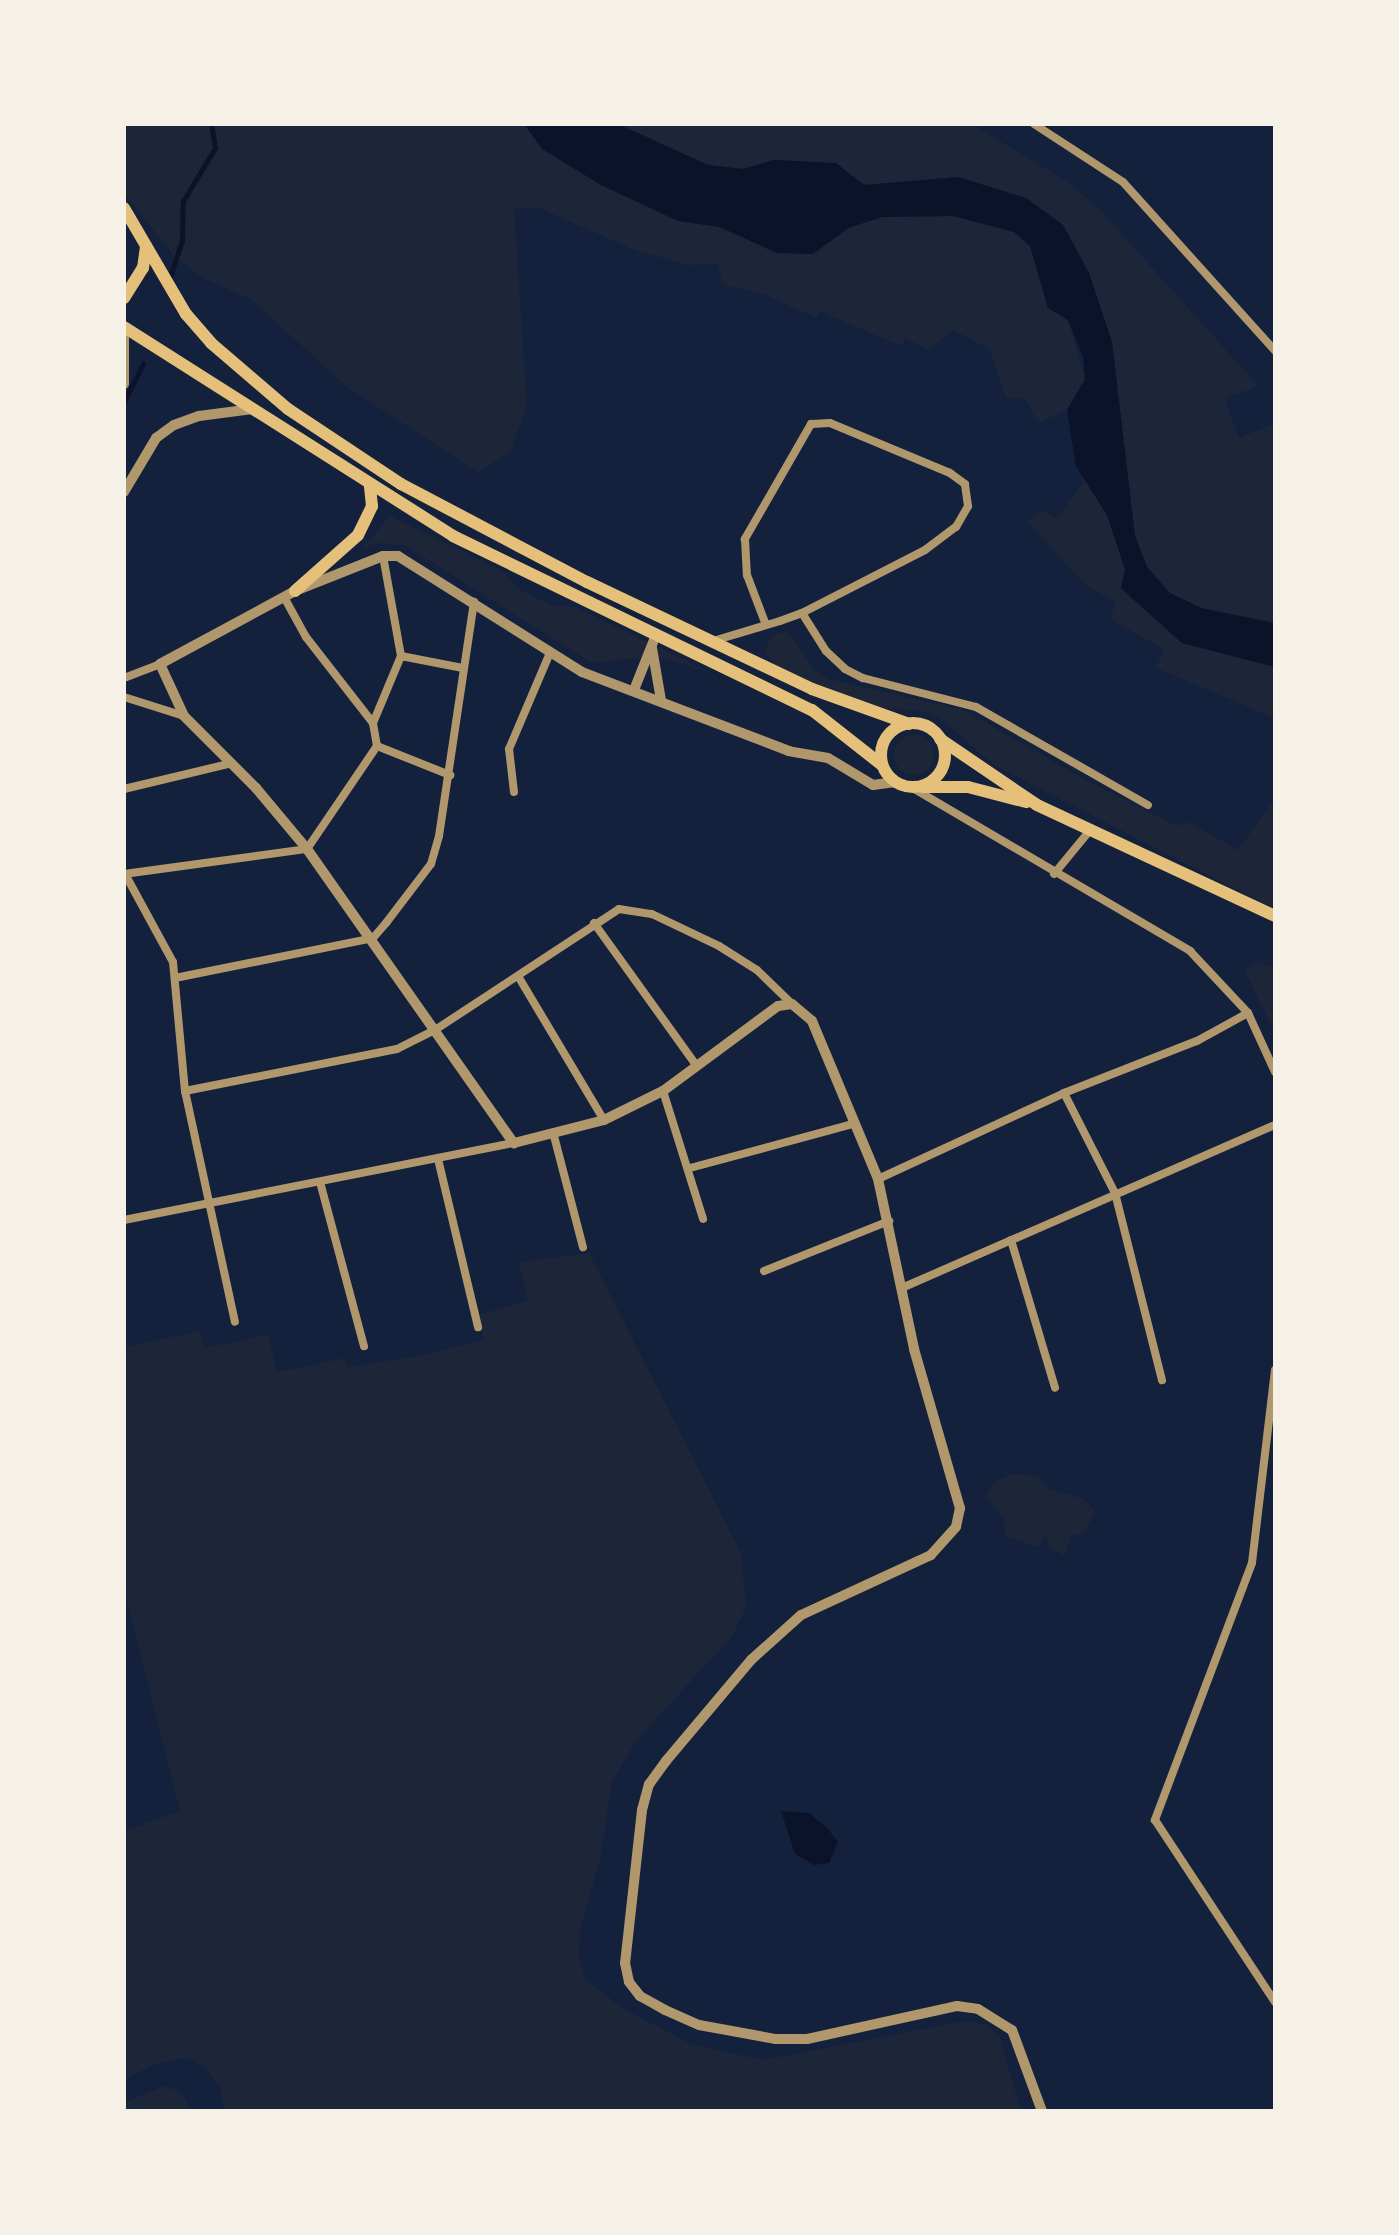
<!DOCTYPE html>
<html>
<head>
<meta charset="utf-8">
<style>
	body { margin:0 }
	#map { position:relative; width:1399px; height:2235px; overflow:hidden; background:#14213d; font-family:"Archivo Narrow",sans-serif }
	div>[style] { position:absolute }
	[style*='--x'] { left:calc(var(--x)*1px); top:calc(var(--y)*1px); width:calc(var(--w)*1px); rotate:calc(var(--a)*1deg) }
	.green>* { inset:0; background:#1d2539 }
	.round { border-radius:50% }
	.water>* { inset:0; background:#0b132b }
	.stream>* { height:5px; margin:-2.5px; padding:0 2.5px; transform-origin:2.5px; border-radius:2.5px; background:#0b132b }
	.minor>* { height:8px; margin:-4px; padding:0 4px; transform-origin:4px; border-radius:4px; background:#b1986c }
	.tertiary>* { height:10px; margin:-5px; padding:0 5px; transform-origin:5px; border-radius:5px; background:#b1986c }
	.primary>* { height:12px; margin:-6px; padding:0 6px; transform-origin:6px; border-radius:6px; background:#e5c07b }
	.primary>.ring { margin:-6px; padding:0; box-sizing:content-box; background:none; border:12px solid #e5c07b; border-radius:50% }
	span { translate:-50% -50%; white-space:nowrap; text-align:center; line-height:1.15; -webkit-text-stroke:6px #f6f1e7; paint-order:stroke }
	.frame { position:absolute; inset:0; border:126px solid #f6f1e7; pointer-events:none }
</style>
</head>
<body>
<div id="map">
	<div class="green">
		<i style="clip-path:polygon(124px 124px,524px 124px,542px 149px,601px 185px,678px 221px,719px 227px,777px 253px,813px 254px,849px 228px,882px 217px,953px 216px,1014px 232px,1030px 246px,1048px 308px,1068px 320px,1085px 379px,1067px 410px,1038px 423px,1025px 398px,1006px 398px,990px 349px,953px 330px,929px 350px,905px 338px,901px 346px,820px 311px,816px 318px,763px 294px,723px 285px,718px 264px,690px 265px,637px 251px,539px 208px,514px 209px,527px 406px,510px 452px,478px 472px,347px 387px,252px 300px,203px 278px,174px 256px,124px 193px)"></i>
		<i style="clip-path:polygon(618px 124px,972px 124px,1071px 184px,1104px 214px,1258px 386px,1225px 399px,1239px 438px,1275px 423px,1275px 623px,1201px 608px,1170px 593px,1147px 567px,1135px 536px,1112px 342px,1089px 273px,1063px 225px,1026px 198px,958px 177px,864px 185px,836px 163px,774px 160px,743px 169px,708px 165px)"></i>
		<i style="clip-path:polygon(1085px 480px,1107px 515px,1125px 570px,1121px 589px,1182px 643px,1275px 667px,1275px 718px,1156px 668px,1164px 649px,1110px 619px,1116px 602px,1087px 586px,1027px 522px,1042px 510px,1057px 519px)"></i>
		<i style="clip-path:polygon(390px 516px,503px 571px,519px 589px,555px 607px,573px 606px,716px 675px,658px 656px,592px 663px,406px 546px,378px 543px,362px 549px)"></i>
		<i style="clip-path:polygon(787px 631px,816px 672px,828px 679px,964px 710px,1085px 780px,1177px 826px,1188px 822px,1238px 850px,1275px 798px,1275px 909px,994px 765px,941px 719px,923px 711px,857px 705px,780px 670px,764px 651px,773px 635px)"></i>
		<i class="round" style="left:894px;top:735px;width:40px;height:40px"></i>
		<i style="clip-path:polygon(1256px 961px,1275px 968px,1275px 1033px,1245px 972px)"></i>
		<i style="clip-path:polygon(589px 1253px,741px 1553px,746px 1607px,733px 1635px,635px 1742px,612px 1782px,600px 1859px,580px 1930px,579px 1959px,585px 1978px,622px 2008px,691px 2044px,763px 2060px,965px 2021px,989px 2025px,1000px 2039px,1021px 2111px,225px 2111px,220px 2088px,204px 2066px,185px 2058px,157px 2063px,124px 2080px,124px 1831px,180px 1811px,124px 1589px,124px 1347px,200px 1331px,204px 1348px,268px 1335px,277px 1372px,345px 1358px,348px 1367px,419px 1356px,483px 1340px,480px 1314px,528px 1301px,519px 1262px)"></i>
		<i style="clip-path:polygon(1012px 1474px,1038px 1476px,1049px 1489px,1084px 1499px,1095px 1512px,1084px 1533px,1072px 1536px,1064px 1555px,1049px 1547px,1046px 1533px,1038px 1548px,1005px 1535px,1004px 1519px,986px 1497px,992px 1483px)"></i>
		<i style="clip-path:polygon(164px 2086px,180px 2091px,193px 2111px,124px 2111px,124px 2103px)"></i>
	</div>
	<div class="water">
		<i style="clip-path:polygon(524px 124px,618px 124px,708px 165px,743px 169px,774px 160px,836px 163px,864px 185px,958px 177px,1026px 198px,1063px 225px,1089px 273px,1112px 342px,1135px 536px,1147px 567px,1170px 593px,1201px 608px,1275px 623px,1275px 667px,1182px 643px,1121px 588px,1125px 569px,1107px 515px,1076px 466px,1067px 410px,1085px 379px,1083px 357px,1068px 320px,1048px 308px,1030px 246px,1014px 232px,953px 216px,882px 217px,848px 228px,813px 254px,777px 253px,720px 227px,678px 221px,601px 185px,542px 149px)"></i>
		<i style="clip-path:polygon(781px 1811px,809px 1813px,826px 1827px,838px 1842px,829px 1863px,814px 1865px,795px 1854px)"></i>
	</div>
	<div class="stream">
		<i style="--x:170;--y:277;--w:39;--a:-72"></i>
		<i style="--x:182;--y:240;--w:39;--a:-89"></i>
		<i style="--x:183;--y:201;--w:62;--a:-58.9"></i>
		<i style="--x:215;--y:148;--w:24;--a:-99"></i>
		<i style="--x:124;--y:401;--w:42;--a:-62.8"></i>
	</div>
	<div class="minor">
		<i style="--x:1034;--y:124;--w:106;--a:33.1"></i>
		<i style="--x:1123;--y:182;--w:227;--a:48"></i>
		<i style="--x:284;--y:597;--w:46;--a:61.2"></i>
		<i style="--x:306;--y:637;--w:109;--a:52.1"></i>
		<i style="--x:802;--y:613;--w:45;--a:57.7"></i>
		<i style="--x:826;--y:651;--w:26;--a:43"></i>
		<i style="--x:845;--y:669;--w:20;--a:27"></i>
		<i style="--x:863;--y:678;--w:117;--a:14.4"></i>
		<i style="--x:976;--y:707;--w:198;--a:29.7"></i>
		<i style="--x:713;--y:641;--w:70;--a:-16.6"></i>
		<i style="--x:780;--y:621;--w:23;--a:-20"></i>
		<i style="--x:802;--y:613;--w:138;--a:-27.1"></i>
		<i style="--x:925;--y:550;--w:39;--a:-37"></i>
		<i style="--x:956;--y:527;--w:24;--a:-60"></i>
		<i style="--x:968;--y:506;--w:22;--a:-98"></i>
		<i style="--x:965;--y:484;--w:19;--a:-144"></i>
		<i style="--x:950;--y:473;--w:130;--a:-157.4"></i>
		<i style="--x:830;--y:423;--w:19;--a:177"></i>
		<i style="--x:811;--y:424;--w:133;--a:119.9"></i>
		<i style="--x:745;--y:539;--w:36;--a:87"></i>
		<i style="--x:747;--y:575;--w:53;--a:69.2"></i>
		<i style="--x:401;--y:656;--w:63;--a:11"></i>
		<i style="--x:124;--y:678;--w:39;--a:-21"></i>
		<i style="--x:124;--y:697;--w:63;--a:17.6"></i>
		<i style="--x:377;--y:746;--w:79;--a:21.7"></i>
		<i style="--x:911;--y:787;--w:324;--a:30.4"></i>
		<i style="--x:1190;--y:951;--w:85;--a:46.9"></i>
		<i style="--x:1248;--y:1013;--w:65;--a:65.4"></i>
		<i style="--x:124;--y:789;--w:111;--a:-13.5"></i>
		<i style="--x:514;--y:792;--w:43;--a:-96.6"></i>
		<i style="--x:509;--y:749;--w:102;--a:-66.9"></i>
		<i style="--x:124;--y:874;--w:185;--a:-7.8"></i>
		<i style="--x:307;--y:849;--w:125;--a:-55.8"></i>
		<i style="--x:377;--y:746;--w:23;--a:-100"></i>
		<i style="--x:373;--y:723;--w:73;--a:-67.3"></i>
		<i style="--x:401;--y:656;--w:102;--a:-100.2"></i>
		<i style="--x:125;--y:874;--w:100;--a:61.4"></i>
		<i style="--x:173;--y:962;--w:130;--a:84.7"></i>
		<i style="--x:185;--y:1091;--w:236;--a:77.8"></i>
		<i style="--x:1054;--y:874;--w:58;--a:-50.6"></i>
		<i style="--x:594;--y:923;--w:175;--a:54.3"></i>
		<i style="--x:518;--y:976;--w:168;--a:59.2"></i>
		<i style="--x:175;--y:978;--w:202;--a:-11.4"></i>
		<i style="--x:373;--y:938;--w:20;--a:-49"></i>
		<i style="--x:386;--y:923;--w:74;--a:-52.7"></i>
		<i style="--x:431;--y:864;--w:29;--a:-74"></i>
		<i style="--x:439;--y:836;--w:237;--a:-81.5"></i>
		<i style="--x:185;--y:1091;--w:216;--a:-11.2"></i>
		<i style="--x:397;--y:1049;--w:42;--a:-26.6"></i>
		<i style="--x:435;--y:1030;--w:220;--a:-33.3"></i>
		<i style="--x:619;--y:909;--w:33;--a:9"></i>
		<i style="--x:652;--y:914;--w:74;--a:25.5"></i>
		<i style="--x:719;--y:946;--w:45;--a:32.3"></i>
		<i style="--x:757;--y:970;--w:49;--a:44.2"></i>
		<i style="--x:663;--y:1091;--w:134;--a:72.6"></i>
		<i style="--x:1064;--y:1093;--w:112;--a:63"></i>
		<i style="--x:1115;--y:1193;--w:193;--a:75.9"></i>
		<i style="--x:554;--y:1136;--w:115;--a:75.4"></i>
		<i style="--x:438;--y:1159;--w:173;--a:76.6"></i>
		<i style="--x:690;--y:1168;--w:169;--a:-15.1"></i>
		<i style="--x:878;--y:1179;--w:205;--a:-24.8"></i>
		<i style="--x:1064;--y:1093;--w:143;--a:-21.4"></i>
		<i style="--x:1197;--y:1041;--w:58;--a:-28.8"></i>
		<i style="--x:320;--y:1182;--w:170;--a:75"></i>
		<i style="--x:124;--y:1220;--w:398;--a:-11.2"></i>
		<i style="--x:1011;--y:1240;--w:154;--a:73.4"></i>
		<i style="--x:764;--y:1271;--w:135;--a:-21.8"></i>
		<i style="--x:904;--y:1287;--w:405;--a:-23.6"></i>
		<i style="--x:1275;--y:1370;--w:194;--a:96.8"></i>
		<i style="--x:1252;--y:1563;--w:275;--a:110.7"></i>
		<i style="--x:1155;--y:1820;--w:218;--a:56.6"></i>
	</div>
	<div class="tertiary">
		<i style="--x:124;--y:328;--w:56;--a:90"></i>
		<i style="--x:124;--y:492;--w:63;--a:-59.3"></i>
		<i style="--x:156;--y:438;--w:22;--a:-36"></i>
		<i style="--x:174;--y:425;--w:27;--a:-20"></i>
		<i style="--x:199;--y:416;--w:54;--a:-7.4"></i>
		<i style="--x:652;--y:648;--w:53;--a:80.2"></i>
		<i style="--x:634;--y:690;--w:59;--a:-68.2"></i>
		<i style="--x:895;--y:782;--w:22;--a:172"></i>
		<i style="--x:873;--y:785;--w:52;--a:-149"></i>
		<i style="--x:828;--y:758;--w:40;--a:-170"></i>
		<i style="--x:789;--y:751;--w:222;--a:-159.1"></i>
		<i style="--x:582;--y:672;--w:218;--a:-147.8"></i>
		<i style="--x:398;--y:556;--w:15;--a:180"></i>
		<i style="--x:383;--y:556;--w:95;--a:158.3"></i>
		<i style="--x:295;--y:591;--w:153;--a:151.6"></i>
		<i style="--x:160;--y:664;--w:57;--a:65.2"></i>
		<i style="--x:184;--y:716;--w:102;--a:45"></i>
		<i style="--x:256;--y:788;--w:80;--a:50.1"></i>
		<i style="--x:307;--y:849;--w:360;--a:54.9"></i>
		<i style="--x:514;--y:1143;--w:93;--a:-14.3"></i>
		<i style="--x:604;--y:1120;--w:66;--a:-26.2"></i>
		<i style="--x:663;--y:1091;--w:143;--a:-36.5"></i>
		<i style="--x:778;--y:1006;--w:14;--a:-8"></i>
		<i style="--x:792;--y:1004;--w:26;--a:40"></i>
		<i style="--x:812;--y:1021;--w:171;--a:67.3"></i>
		<i style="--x:878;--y:1179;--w:174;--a:78"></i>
		<i style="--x:914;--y:1349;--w:166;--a:73.9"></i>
		<i style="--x:960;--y:1508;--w:19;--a:102"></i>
		<i style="--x:956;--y:1527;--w:38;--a:132"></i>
		<i style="--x:931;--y:1555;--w:143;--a:155.2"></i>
		<i style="--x:801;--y:1615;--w:67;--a:138"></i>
		<i style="--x:751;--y:1660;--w:132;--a:130.1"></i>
		<i style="--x:666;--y:1761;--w:29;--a:126"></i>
		<i style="--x:649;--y:1784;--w:27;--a:105"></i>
		<i style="--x:642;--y:1810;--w:154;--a:96.3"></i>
		<i style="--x:625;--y:1963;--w:19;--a:78"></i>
		<i style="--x:629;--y:1982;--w:18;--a:52"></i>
		<i style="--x:640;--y:1996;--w:29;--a:29"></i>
		<i style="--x:665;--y:2010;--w:37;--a:24"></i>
		<i style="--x:699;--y:2025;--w:77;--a:10.4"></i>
		<i style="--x:775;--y:2039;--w:32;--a:0"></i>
		<i style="--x:807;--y:2039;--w:154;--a:-12.4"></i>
		<i style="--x:957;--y:2006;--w:21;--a:8"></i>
		<i style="--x:978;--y:2009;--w:40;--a:32"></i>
		<i style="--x:1012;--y:2030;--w:86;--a:69.7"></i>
	</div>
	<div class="primary">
		<i style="--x:124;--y:208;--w:123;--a:59.7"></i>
		<i style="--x:186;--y:314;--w:38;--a:49"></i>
		<i style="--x:211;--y:343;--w:101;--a:40.6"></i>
		<i style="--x:288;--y:409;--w:136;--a:33.6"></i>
		<i style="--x:401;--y:484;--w:210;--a:27.8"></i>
		<i style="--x:587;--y:582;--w:249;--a:25.4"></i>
		<i style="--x:812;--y:689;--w:103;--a:19.8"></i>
		<i style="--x:124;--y:298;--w:36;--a:-58"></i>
		<i style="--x:143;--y:268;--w:22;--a:-82"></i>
		<i style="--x:124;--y:327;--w:390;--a:32.4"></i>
		<i style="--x:453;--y:536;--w:399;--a:25.9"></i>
		<i style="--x:812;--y:710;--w:89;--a:38.2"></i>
		<i style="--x:295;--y:591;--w:84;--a:-41.6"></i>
		<i style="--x:358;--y:535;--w:32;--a:-64"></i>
		<i style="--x:372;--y:506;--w:20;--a:-96"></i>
		<i class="ring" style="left:881px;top:723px;width:52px;height:52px"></i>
		<i style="--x:940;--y:739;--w:117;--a:34.2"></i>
		<i style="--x:1037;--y:805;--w:263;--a:25"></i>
		<i style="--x:922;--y:787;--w:46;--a:0"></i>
		<i style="--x:968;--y:787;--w:60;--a:14.5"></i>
	</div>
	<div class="frame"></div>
</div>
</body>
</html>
